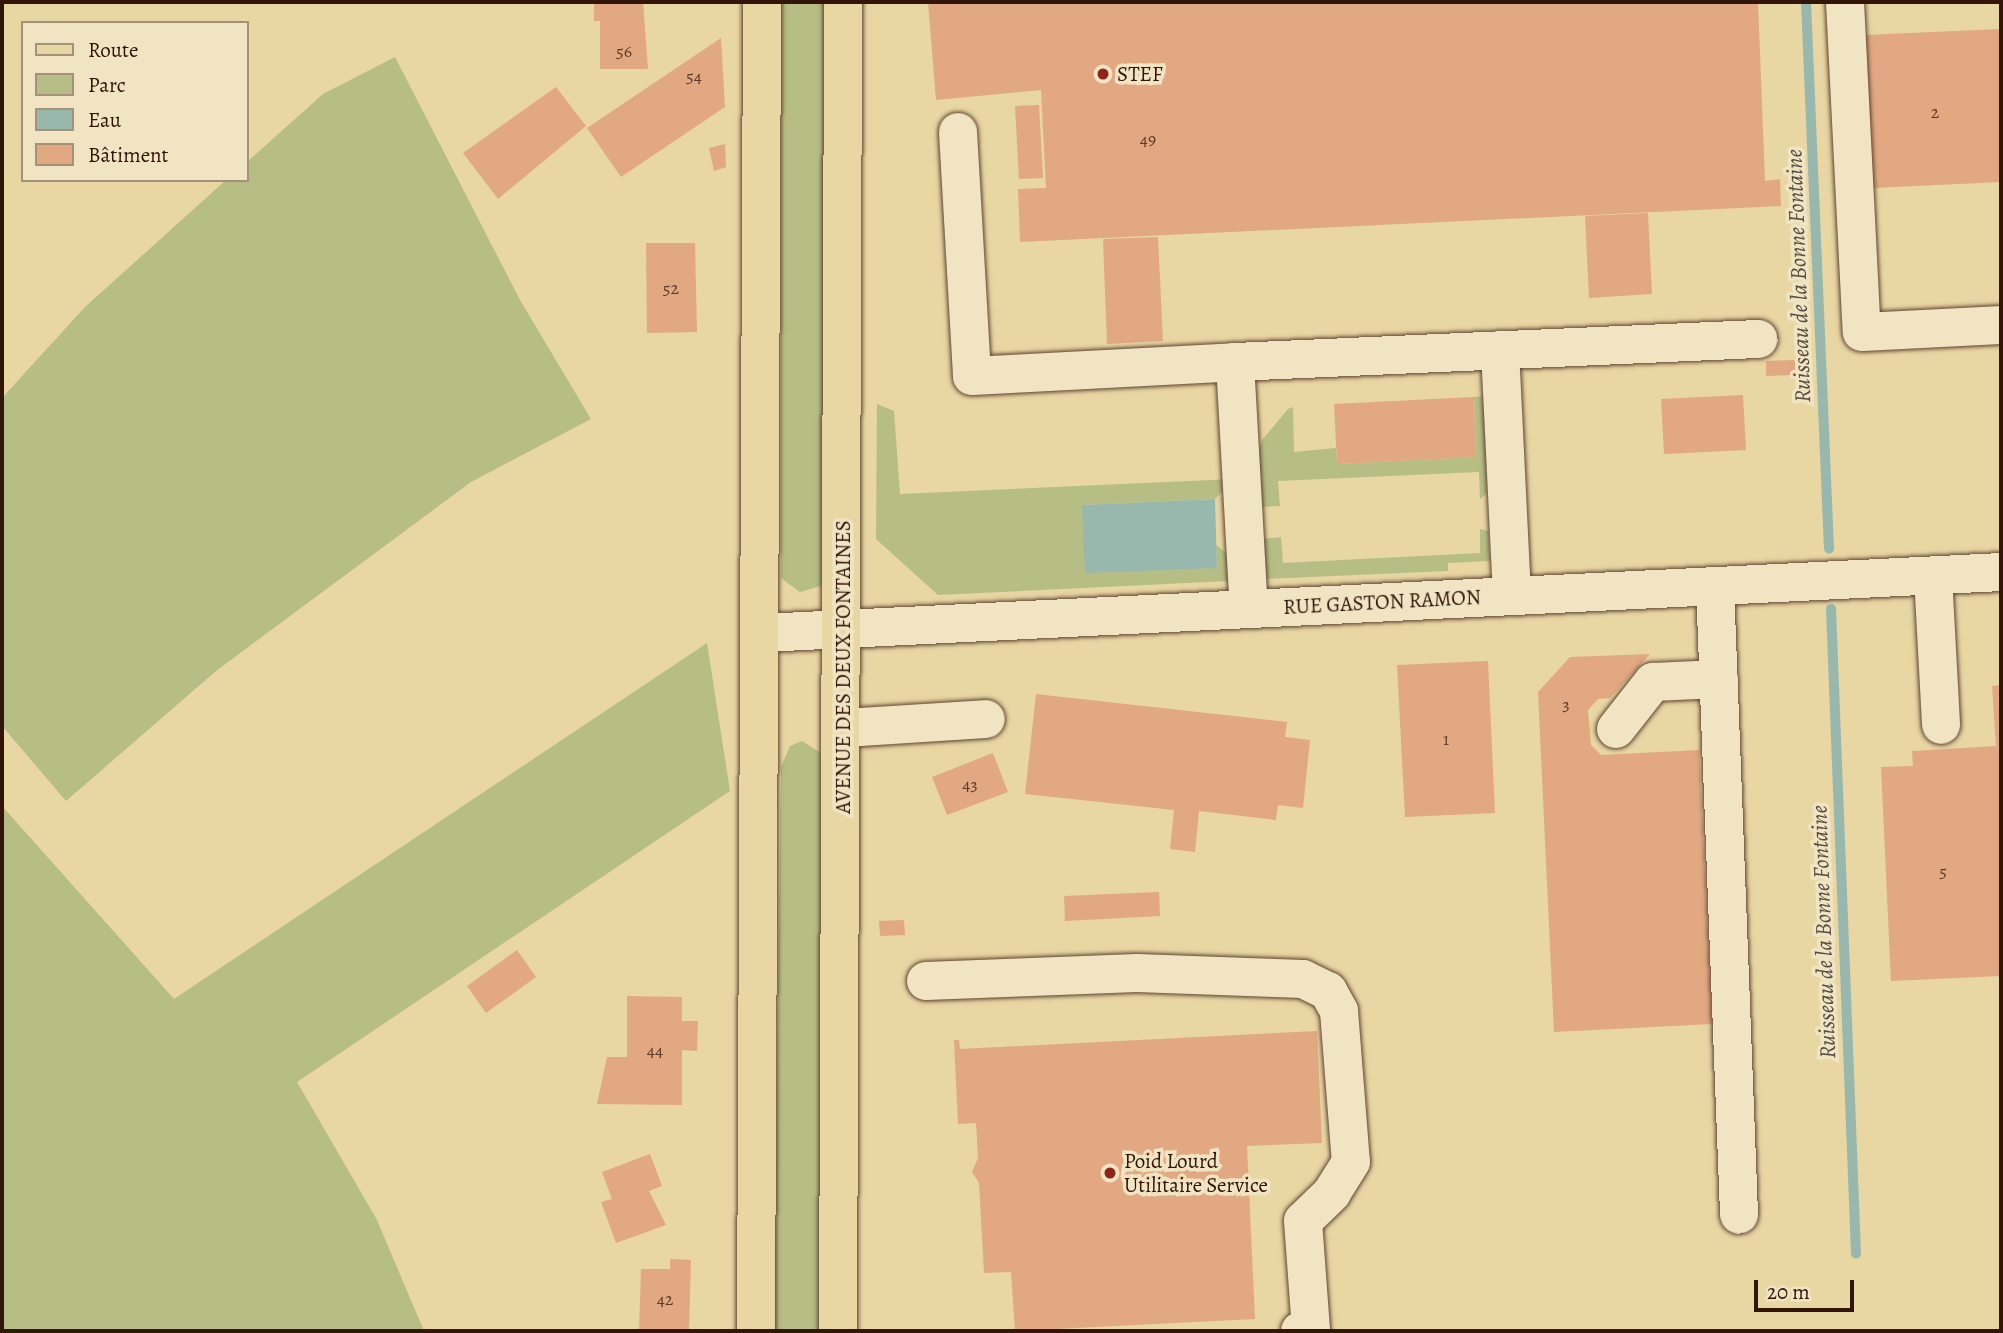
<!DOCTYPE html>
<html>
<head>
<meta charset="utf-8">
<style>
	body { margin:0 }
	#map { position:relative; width:2003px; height:1333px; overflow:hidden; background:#e8d6a3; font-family:Alegreya,serif }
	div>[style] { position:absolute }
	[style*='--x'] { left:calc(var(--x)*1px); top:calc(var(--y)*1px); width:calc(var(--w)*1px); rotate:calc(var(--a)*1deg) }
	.green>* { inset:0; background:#b6be85 }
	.water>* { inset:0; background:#98b8ad }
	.stream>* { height:10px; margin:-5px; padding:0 5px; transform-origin:5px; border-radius:5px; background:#98b8ad }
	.building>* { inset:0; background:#e1a882 }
	.roads { filter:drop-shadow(0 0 2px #604430) drop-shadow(0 0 2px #604430) }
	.minor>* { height:38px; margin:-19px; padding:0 19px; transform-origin:19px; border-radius:19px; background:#f0e4c3 }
	.major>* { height:38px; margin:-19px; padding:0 19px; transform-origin:19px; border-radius:19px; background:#e8d6a3 }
	.dots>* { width:19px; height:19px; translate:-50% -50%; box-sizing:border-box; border:4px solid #f0e4c3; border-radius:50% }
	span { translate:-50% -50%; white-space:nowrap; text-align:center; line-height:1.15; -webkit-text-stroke:7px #f0e4c3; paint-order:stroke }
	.number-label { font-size:18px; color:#5e3927 }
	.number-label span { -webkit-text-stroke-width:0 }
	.poi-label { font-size:21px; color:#321409 }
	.left { translate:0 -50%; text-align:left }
	.street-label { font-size:21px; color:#321409 }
	.water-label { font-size:23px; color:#564d42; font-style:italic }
	.frame { position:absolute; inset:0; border:4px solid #321409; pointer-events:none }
	.legend { position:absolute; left:21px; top:21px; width:228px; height:161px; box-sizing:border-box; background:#f0e4c3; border:2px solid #a49179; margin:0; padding:9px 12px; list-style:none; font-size:21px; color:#321409 }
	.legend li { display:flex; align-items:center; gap:14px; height:35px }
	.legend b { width:35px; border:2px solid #a49179 }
	.scale { position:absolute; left:1754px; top:1280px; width:100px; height:32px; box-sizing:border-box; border:4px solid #321409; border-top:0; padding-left:9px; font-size:21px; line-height:24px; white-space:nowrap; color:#321409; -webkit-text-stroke:5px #f0e4c3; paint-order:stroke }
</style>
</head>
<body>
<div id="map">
	<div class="green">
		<i style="clip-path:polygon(781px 2px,828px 2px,824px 585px,800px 592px,781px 578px)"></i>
		<i style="clip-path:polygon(395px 57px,520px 300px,591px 419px,471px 482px,216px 671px,66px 801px,2px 726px,2px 398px,85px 307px,226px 180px,247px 180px,247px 162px,323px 94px)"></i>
		<i style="clip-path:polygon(1485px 396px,1487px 493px,1480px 499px,1479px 472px,1278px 481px,1280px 506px,1260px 507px,1257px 459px,1262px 440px,1288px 409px,1293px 407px,1294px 452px,1336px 448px,1337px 464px,1476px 457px,1474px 397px)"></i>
		<i style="clip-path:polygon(877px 404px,894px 411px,900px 494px,1234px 479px,1215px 499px,1082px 505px,1217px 568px,1216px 545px,1232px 558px,1228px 581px,938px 595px,876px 539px)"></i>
		<i style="clip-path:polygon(1480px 529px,1488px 531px,1490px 561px,1448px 563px,1448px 571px,1264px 579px,1262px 539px,1281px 537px,1283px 563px,1480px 553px)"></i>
		<i style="clip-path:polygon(707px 643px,730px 791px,297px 1082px,377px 1220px,424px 1331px,2px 1331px,2px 806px,174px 999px)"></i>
		<i style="clip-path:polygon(802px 741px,824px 755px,821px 1331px,774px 1331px,781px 767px,790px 746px)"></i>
	</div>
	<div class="water">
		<i style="clip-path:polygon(1215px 499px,1217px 568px,1085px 573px,1082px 505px)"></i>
	</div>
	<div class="stream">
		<i style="--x:1806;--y:2;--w:547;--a:87.59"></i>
		<i style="--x:1831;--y:609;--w:645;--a:87.78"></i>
	</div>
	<div class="building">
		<i style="clip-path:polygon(594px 2px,643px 2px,648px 69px,600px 69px,600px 21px,594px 21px)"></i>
		<i style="clip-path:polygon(928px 2px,1758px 2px,1765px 181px,1780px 179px,1781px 206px,1020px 242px,1018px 189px,1046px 188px,1041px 90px,936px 100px)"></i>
		<i style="clip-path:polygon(2001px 29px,2001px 182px,1873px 188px,1865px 35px)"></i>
		<i style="clip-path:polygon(721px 38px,725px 107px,621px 177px,587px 128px)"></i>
		<i style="clip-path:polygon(556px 87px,586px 126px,498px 199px,463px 153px)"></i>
		<i style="clip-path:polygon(1039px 105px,1043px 178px,1019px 179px,1015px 106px)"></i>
		<i style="clip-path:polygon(725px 144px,726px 167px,714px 171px,709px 148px)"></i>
		<i style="clip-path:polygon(1648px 213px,1652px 294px,1589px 298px,1585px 216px)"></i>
		<i style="clip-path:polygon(1158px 237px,1163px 341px,1107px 344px,1103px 239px)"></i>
		<i style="clip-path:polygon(646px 243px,695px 243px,697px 332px,647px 333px)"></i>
		<i style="clip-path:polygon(1795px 360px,1796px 375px,1766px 376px,1766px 361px)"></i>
		<i style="clip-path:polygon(1743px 395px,1746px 450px,1664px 454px,1661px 399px)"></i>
		<i style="clip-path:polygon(1474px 397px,1476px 457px,1337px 464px,1334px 404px)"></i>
		<i style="clip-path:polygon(1650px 654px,1610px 698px,1598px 699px,1588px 710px,1591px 745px,1601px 755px,1699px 750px,1712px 1024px,1554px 1032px,1538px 692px,1570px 657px)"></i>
		<i style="clip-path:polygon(1488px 661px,1495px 813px,1405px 817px,1397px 665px)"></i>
		<i style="clip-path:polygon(2001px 685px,2001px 976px,1891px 981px,1881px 767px,1913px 766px,1912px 751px,1996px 746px,1992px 686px)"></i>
		<i style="clip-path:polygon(1036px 694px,1287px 722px,1285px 737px,1310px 740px,1303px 808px,1278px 805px,1276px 820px,1199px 811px,1195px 852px,1170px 849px,1174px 810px,1025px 794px)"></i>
		<i style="clip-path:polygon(993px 753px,1008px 792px,947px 815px,932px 777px)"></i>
		<i style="clip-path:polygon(1159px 892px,1160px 916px,1065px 921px,1064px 896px)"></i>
		<i style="clip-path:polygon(904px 920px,905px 935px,880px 936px,879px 921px)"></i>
		<i style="clip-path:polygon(517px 950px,536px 977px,486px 1013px,467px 986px)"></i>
		<i style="clip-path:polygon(627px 996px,682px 997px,682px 1021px,698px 1021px,697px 1051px,682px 1050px,682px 1105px,597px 1104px,607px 1057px,627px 1057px)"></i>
		<i style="clip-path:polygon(1317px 1031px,1322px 1143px,1247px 1146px,1255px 1319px,1015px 1331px,1011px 1272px,984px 1273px,979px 1183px,972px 1172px,978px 1158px,976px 1123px,958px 1124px,954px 1040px,959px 1040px,960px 1049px)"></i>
		<i style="clip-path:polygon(650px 1154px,662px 1186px,649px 1191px,666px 1225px,616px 1243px,601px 1202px,612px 1199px,602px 1172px)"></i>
		<i style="clip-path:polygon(670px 1259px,691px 1260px,689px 1330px,639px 1331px,641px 1269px,670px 1269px)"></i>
	</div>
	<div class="roads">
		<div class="minor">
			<i style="--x:1845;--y:2;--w:330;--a:87.1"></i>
			<i style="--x:1862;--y:332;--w:139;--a:-2.9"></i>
			<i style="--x:958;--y:132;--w:244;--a:86.7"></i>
			<i style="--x:972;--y:376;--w:263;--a:-3"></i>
			<i style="--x:1235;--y:362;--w:247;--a:86.8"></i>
			<i style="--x:1500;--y:350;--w:246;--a:87.2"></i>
			<i style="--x:1235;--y:362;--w:524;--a:-2.52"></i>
			<i style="--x:1933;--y:576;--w:149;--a:86.9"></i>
			<i style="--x:1715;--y:586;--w:629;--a:87.81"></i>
			<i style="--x:763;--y:633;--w:1240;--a:-2.82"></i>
			<i style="--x:844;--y:728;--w:142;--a:-3.6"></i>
			<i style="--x:1616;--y:729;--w:60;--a:-51.8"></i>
			<i style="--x:1653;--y:682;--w:66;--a:-2.6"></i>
			<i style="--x:926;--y:981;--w:211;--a:-2.2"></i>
			<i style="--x:1137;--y:973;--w:166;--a:2.1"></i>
			<i style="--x:1303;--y:979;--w:28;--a:26"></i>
			<i style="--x:1328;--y:991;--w:23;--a:61"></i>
			<i style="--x:1339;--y:1011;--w:151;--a:85.5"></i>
			<i style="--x:1351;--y:1162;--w:36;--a:122"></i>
			<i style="--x:1332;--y:1193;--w:40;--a:136"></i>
			<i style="--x:1303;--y:1221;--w:110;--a:85.8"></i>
			<i style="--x:1311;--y:1331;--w:11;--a:180"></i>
		</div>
		<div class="major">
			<i style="--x:756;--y:1331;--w:1329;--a:-89.74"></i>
			<i style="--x:838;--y:1331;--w:1329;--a:-89.78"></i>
		</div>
	</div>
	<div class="dots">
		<i style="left:1103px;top:74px;background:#8f2418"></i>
		<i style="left:1110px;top:1173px;background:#8f2418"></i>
	</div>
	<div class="number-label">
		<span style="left:624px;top:51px">56</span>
		<span style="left:694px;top:76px">54</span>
		<span style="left:1935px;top:112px">2</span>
		<span style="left:1148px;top:139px">49</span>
		<span style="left:671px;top:288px">52</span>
		<span style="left:1566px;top:704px">3</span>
		<span style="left:1446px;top:739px">1</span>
		<span style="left:970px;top:784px">43</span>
		<span style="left:1943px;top:871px">5</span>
		<span style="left:655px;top:1050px">44</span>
		<span style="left:665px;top:1299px">42</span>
	</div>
	<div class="poi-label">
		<span class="left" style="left:1117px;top:74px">STEF</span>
		<span class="left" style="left:1124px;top:1173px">Poid Lourd<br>Utilitaire Service</span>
	</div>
	<div class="street-label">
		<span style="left:1382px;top:602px;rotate:-3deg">RUE GASTON RAMON</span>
		<span style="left:843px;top:667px;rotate:-90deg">AVENUE DES DEUX FONTAINES</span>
	</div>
	<div class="water-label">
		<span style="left:1799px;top:276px;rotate:-92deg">Ruisseau de la Bonne Fontaine</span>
		<span style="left:1824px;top:932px;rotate:-92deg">Ruisseau de la Bonne Fontaine</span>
	</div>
	<div class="frame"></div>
	<ul class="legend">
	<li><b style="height:9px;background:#e8d6a3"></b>Route</li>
	<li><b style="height:19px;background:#b6be85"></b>Parc</li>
	<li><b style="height:19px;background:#98b8ad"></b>Eau</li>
	<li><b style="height:19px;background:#e1a882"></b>Bâtiment</li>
	</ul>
	<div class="scale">20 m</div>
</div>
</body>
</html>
